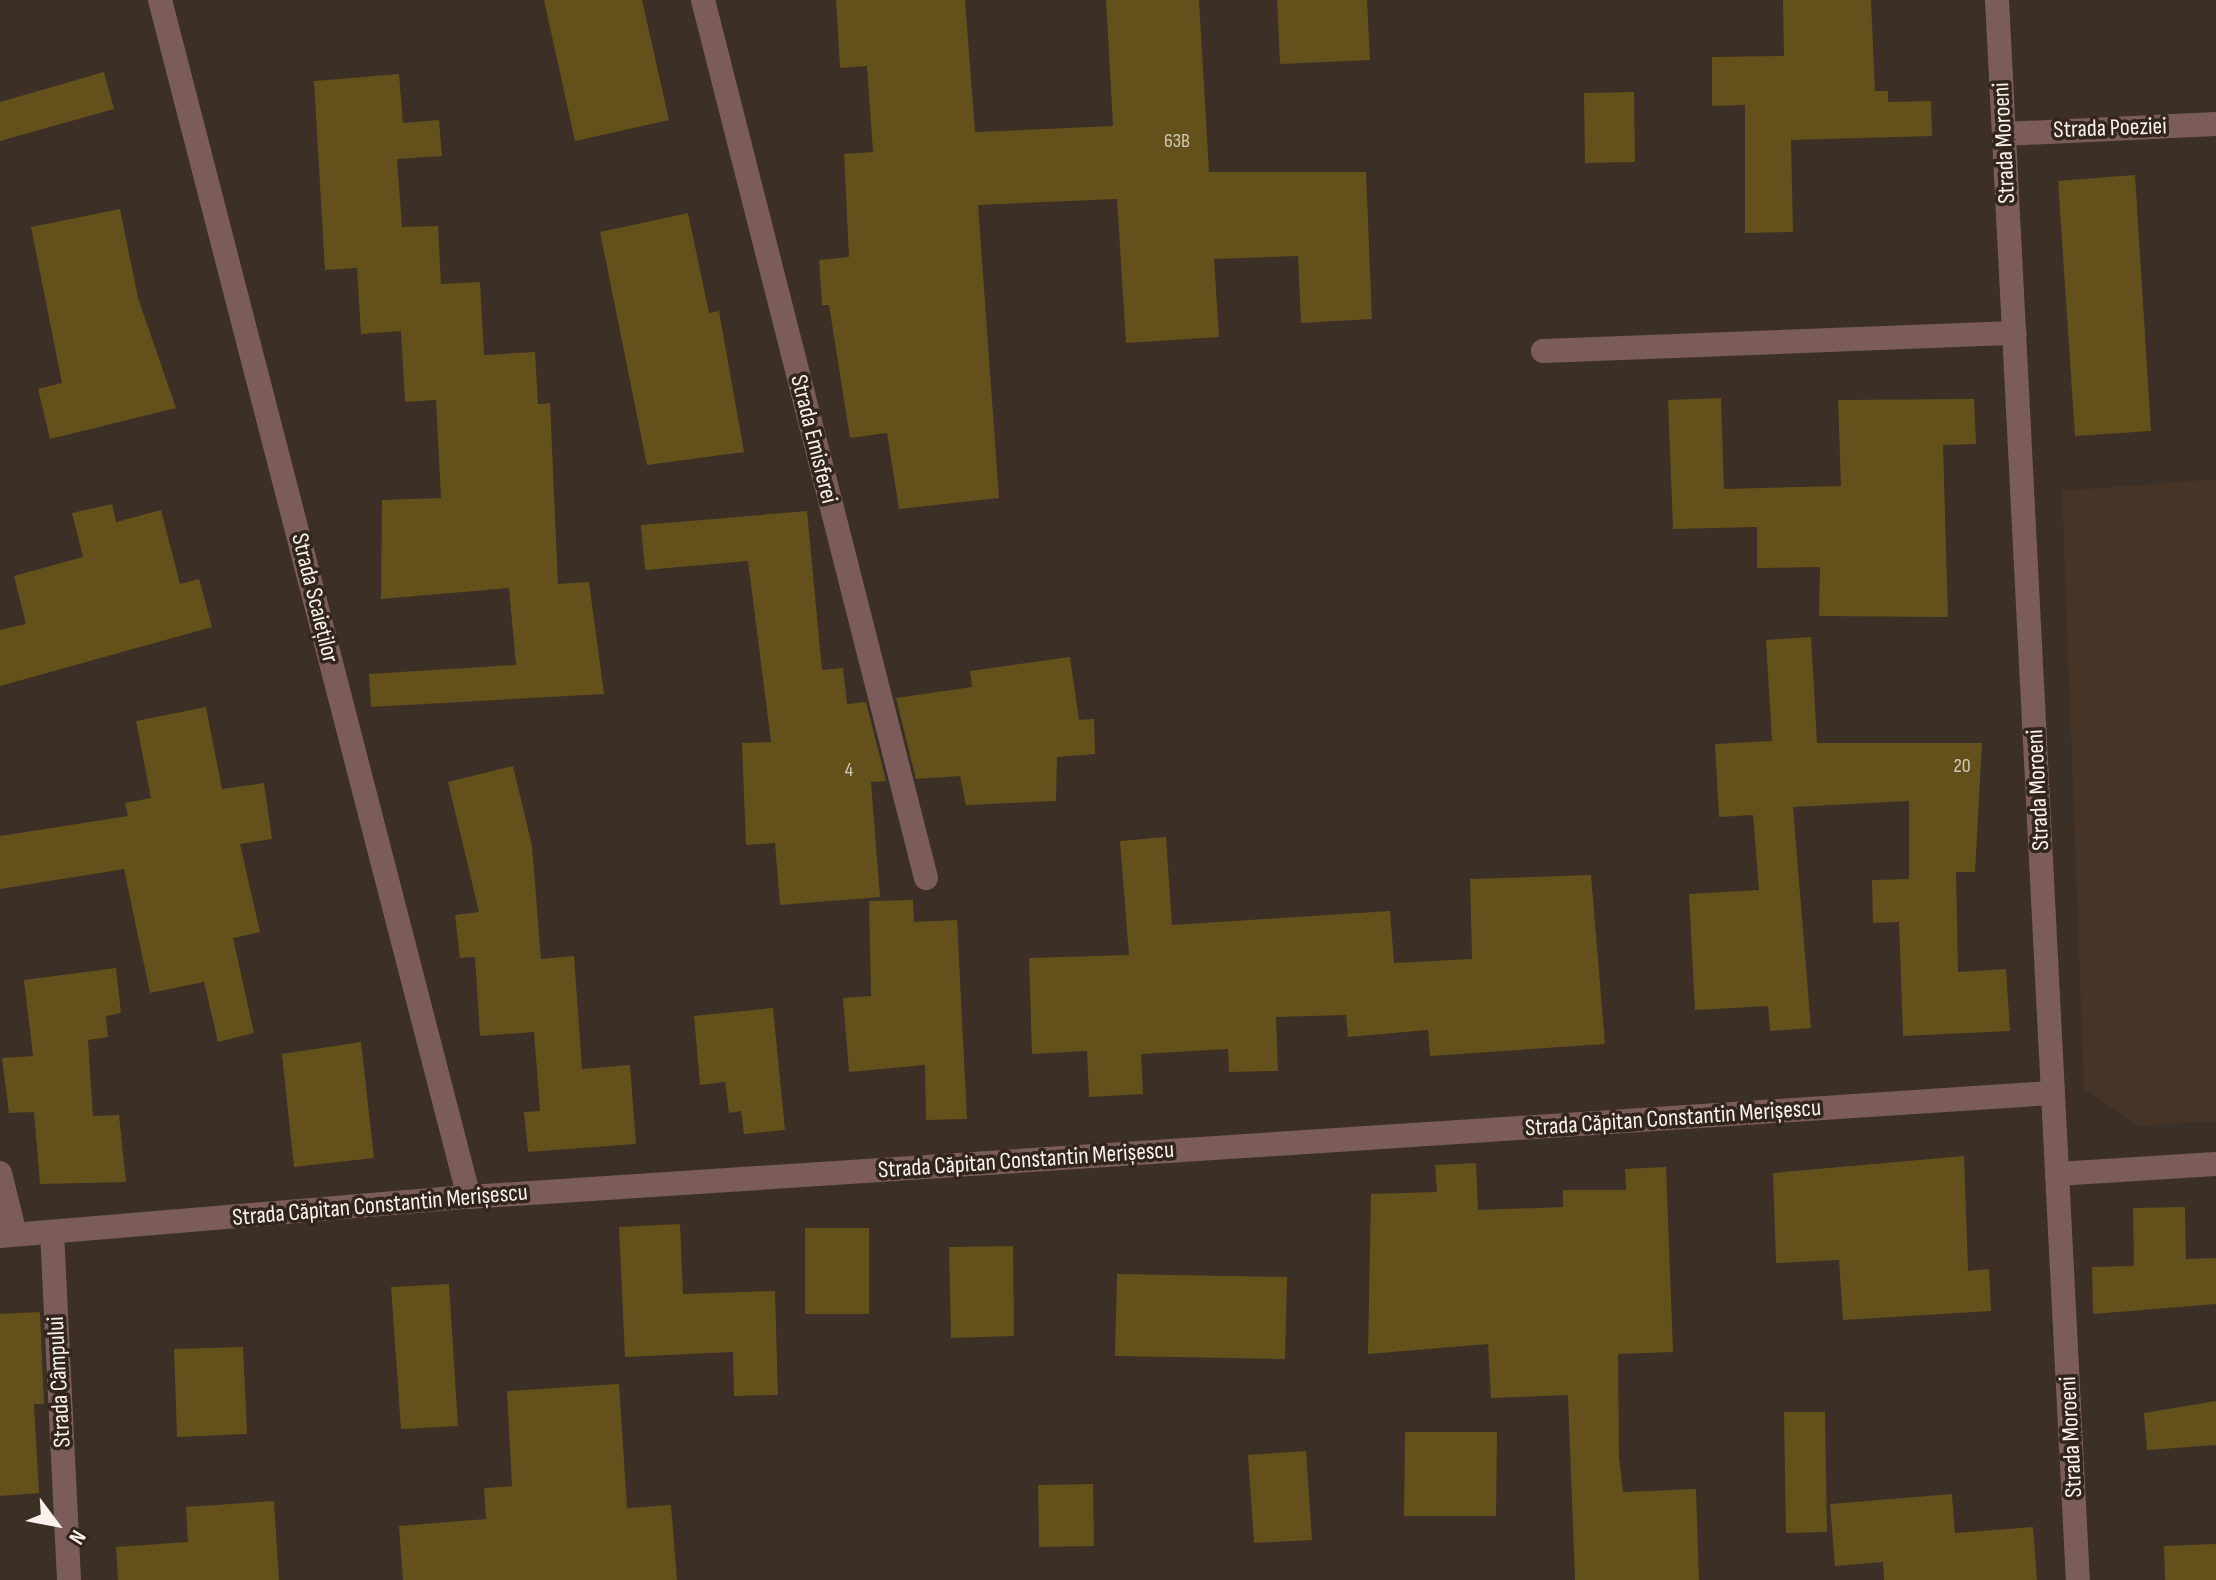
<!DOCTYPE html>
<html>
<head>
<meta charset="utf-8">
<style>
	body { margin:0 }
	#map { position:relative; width:2216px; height:1580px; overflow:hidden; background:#3b2f26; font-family:"Sofia Sans Condensed",sans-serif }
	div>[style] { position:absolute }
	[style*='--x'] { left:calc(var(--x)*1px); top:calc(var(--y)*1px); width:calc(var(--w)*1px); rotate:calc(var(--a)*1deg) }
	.built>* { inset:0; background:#463427 }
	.building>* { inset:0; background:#64501b }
	.minor>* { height:24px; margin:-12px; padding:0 12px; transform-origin:12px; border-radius:12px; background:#7b5c5a }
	span { translate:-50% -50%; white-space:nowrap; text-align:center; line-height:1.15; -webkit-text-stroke:7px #31251d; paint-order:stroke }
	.number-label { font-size:20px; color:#d4c9b8 }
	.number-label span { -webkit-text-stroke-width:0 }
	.street-label { font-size:24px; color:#faf1ec }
	.north { position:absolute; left:16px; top:1484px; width:80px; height:80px; -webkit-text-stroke:6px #31251d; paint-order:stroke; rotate:122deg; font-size:22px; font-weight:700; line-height:32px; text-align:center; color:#faf1ec }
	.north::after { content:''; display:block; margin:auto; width:28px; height:36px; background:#faf1ec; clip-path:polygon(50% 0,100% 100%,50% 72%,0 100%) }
</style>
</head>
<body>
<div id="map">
	<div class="built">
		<i style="clip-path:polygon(2216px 479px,2216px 1121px,2139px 1126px,2084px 1089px,2062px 491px)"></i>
	</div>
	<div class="building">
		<i style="clip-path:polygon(544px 0,642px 0,669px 120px,575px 141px)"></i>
		<i style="clip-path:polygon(836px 0,965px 0,975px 132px,1113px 126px,1106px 0,1199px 0,1209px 172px,1366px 172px,1372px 319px,1301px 323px,1298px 256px,1214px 259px,1219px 337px,1126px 343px,1117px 199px,978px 205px,999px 498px,899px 509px,887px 433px,850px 438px,829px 305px,822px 305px,819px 260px,849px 257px,844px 154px,873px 152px,867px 66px,840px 68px)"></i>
		<i style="clip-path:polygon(1277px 0,1367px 0,1370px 60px,1280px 64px)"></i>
		<i style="clip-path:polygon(1783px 0,1871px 0,1875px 91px,1888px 91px,1888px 102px,1931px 101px,1932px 136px,1791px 140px,1793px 232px,1745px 233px,1745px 105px,1712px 106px,1712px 57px,1784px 56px)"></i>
		<i style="clip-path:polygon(104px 72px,114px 109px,0 141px,0 102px)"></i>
		<i style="clip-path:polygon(399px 74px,403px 123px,439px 120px,442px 156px,397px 159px,402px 227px,438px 226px,441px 284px,480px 282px,484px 355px,535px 352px,538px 404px,550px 403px,558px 584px,589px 582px,604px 694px,371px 707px,369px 674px,516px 665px,509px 588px,381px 599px,382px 500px,441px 498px,436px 400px,405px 402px,401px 331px,361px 334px,357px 268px,325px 270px,314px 81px)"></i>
		<i style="clip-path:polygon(1634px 92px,1635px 162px,1585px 163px,1584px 93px)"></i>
		<i style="clip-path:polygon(2135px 175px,2151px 431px,2075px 436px,2058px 181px)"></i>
		<i style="clip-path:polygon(120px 209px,138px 298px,176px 408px,50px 439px,38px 389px,62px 383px,31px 227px)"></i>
		<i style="clip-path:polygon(688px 213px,709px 313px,719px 311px,744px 452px,647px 465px,600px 232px)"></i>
		<i style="clip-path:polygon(1721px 398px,1724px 489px,1841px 486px,1838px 400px,1974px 399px,1976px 444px,1943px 445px,1948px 617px,1819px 616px,1820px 567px,1757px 568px,1757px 527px,1673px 529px,1668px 400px)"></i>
		<i style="clip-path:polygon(112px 504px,116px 522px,161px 510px,180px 584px,199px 579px,212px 627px,0 686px,0 630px,26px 624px,14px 576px,83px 557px,72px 513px)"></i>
		<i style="clip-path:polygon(807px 511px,822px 670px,843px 668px,847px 704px,866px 702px,886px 781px,871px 782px,880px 897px,780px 905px,775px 843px,746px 845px,742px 743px,771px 742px,748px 561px,645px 570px,641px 525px)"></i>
		<i style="clip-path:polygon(1811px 637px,1817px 743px,1982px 743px,1975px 872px,1956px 872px,1958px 972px,2006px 969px,2010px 1031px,1903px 1036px,1899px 922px,1873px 923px,1872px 880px,1909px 879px,1909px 801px,1793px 807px,1811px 1028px,1770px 1031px,1768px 1006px,1695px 1010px,1689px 894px,1759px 890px,1753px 815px,1719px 817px,1715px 744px,1772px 741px,1766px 640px)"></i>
		<i style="clip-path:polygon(1070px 657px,1079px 720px,1094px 719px,1095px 754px,1057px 757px,1056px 801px,966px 805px,960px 776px,916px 779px,896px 698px,972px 687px,970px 671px)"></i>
		<i style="clip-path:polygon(206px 707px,222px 789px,264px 783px,272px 839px,240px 844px,260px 932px,233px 938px,254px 1033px,218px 1042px,204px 982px,150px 993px,124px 869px,0 889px,0 836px,128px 816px,125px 803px,151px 798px,136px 721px)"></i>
		<i style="clip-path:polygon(513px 766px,532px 846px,541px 959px,574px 956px,582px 1069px,630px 1065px,636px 1144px,528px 1152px,524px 1112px,540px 1111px,534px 1032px,480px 1036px,475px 957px,460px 958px,455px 915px,479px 912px,448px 782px)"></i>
		<i style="clip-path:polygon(1166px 837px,1172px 925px,1390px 911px,1394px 963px,1472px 959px,1470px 879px,1591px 875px,1605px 1044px,1430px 1056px,1428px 1030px,1348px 1037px,1346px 1015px,1276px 1017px,1278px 1071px,1229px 1072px,1228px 1049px,1141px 1054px,1143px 1094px,1089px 1097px,1087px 1051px,1032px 1054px,1029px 958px,1129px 955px,1120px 841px)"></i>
		<i style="clip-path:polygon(913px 900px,914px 922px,957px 920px,967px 1119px,926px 1120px,925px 1065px,849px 1072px,843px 998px,871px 996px,869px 901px)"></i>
		<i style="clip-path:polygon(116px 968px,121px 1013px,106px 1016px,108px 1037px,88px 1040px,93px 1116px,119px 1115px,126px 1182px,40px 1184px,34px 1112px,9px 1113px,2px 1058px,33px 1056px,24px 980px)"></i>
		<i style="clip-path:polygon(773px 1008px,785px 1130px,744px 1134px,741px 1111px,729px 1113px,725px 1082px,700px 1085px,694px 1016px)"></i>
		<i style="clip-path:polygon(361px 1042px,374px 1158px,294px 1167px,282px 1054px)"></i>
		<i style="clip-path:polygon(1964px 1156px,1968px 1271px,1989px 1269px,1991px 1311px,1843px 1320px,1839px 1260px,1776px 1263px,1773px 1173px)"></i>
		<i style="clip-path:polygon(1476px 1163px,1478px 1210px,1563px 1207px,1563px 1190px,1626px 1190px,1625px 1169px,1666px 1167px,1673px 1352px,1618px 1354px,1619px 1457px,1623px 1492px,1696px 1489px,1699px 1580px,1575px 1580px,1568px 1395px,1491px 1398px,1488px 1344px,1368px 1354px,1371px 1194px,1437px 1192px,1435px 1165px)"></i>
		<i style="clip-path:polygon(2185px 1207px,2186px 1259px,2216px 1258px,2216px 1304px,2093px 1314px,2092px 1267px,2134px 1266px,2133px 1208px)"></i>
		<i style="clip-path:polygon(680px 1224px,683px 1294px,775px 1291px,778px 1395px,734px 1396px,733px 1352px,625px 1357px,619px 1227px)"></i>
		<i style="clip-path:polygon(805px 1228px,869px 1228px,869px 1314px,805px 1314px)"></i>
		<i style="clip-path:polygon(1013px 1246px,1014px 1336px,951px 1338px,949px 1247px)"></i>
		<i style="clip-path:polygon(1117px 1274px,1287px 1277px,1285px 1359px,1115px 1356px)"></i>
		<i style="clip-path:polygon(449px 1284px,458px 1426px,401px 1429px,391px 1287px)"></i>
		<i style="clip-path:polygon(40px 1312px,44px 1404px,34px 1404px,39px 1493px,0 1496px,0 1314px)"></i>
		<i style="clip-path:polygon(243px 1347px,247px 1434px,177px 1437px,174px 1349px)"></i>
		<i style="clip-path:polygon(619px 1384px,627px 1508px,671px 1505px,677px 1580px,403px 1580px,399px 1526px,486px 1519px,484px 1488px,512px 1486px,507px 1391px)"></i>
		<i style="clip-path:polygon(2216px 1401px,2216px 1445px,2147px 1450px,2144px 1413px)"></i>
		<i style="clip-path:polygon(1784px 1412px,1825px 1412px,1827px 1532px,1786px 1533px)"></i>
		<i style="clip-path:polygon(1405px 1432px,1497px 1432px,1496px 1516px,1404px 1516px)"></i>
		<i style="clip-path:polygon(1306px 1451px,1312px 1540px,1254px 1543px,1248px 1455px)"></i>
		<i style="clip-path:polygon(1093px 1484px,1094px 1546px,1039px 1547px,1038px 1485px)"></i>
		<i style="clip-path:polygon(1952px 1494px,1955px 1533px,2033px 1527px,2037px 1580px,1884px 1580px,1883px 1562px,1835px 1566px,1830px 1504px)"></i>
		<i style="clip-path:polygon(274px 1501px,279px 1580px,118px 1580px,116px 1547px,188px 1542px,186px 1507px)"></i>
		<i style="clip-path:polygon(2216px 1544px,2216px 1580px,2165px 1580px,2164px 1546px)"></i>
	</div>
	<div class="minor">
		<i style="--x:160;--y:0;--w:1236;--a:75.53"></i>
		<i style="--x:703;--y:0;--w:906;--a:75.75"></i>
		<i style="--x:1997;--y:0;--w:1582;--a:87.07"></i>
		<i style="--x:2004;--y:134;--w:212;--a:-2.7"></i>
		<i style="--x:1543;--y:351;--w:472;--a:-2.2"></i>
		<i style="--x:0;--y:1173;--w:63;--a:76.2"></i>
		<i style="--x:2057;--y:1174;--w:159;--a:-3.6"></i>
		<i style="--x:52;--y:1232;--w:348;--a:87.2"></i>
		<i style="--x:0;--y:1236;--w:471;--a:-4.8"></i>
		<i style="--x:469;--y:1197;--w:1587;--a:-3.76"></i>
	</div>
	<div class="number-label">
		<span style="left:1177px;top:141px">63B</span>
		<span style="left:1962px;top:766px">20</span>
		<span style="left:849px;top:770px">4</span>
	</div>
	<div class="street-label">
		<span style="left:2110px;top:128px;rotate:-2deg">Strada Poeziei</span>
		<span style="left:2004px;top:143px;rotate:-93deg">Strada Moroeni</span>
		<span style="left:814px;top:439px;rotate:76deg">Strada Emisferei</span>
		<span style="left:315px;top:598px;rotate:76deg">Strada Scaieților</span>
		<span style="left:2038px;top:790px;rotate:-93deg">Strada Moroeni</span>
		<span style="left:1673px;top:1118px;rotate:-4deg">Strada Căpitan Constantin Merișescu</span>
		<span style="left:1026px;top:1160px;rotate:-4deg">Strada Căpitan Constantin Merișescu</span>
		<span style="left:380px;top:1205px;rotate:-5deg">Strada Căpitan Constantin Merișescu</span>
		<span style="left:59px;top:1382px;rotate:-93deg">Strada Câmpului</span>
		<span style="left:2071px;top:1437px;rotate:-93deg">Strada Moroeni</span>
	</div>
	<div class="north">N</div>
</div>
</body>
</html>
